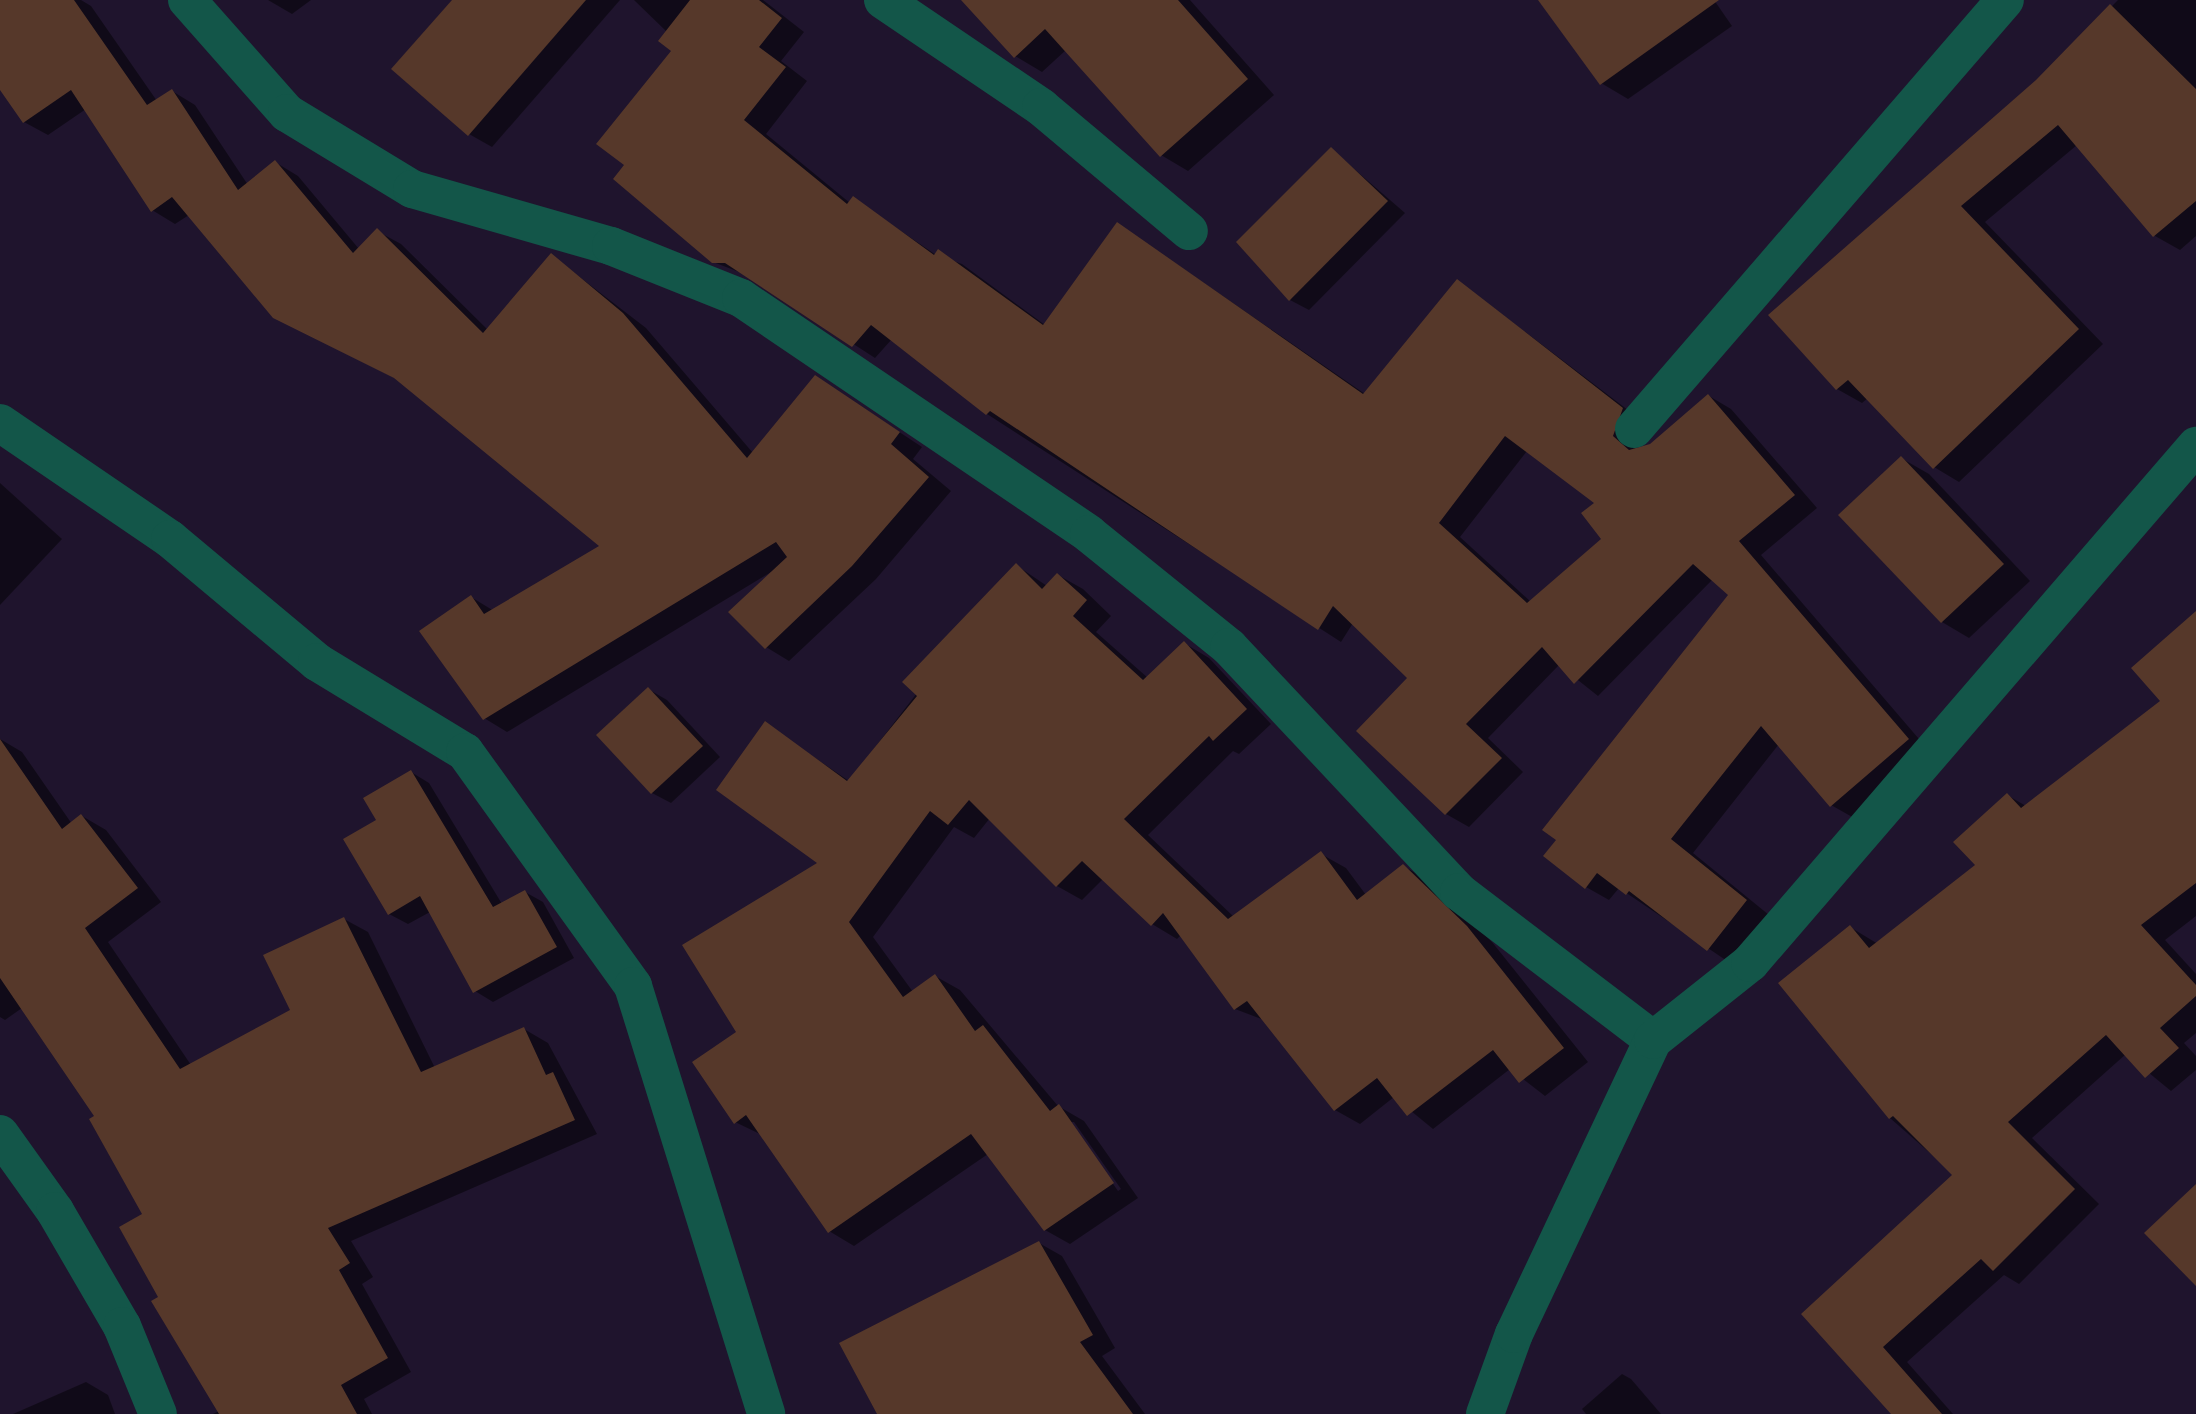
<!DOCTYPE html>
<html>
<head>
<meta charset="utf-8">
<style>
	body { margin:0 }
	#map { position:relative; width:2196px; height:1414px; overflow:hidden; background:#1f142d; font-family:Commissioner,sans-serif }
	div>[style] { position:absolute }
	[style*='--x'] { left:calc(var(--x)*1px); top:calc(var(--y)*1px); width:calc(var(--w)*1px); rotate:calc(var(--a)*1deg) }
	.shadow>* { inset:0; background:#0007 }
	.building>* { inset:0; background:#56382a }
	.minor>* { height:38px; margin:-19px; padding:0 19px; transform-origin:19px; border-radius:19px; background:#135649 }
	span { translate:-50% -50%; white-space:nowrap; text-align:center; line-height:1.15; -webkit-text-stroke:5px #1f142d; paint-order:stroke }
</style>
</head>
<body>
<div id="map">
	<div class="shadow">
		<i style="clip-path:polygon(0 0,81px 0,91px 6px,157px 101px,172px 91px,195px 105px,248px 185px,275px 162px,298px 176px,359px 249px,377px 231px,401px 244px,488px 330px,551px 255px,646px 328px,753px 453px,816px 377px,922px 447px,913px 459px,951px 491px,876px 579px,789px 661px,766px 647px,771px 572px,507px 732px,484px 718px,471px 597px,494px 611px,602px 546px,401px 381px,274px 317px,189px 215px,175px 224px,152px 210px,86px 109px,48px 135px,24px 122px,0 87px)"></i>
		<i style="clip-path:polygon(268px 0,311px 0,292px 14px)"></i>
		<i style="clip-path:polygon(454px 0,620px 0,492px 147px,469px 134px)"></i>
		<i style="clip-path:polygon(evenodd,634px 0,763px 0,804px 32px,781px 61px,807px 81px,766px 134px,850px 203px,854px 199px,936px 255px,962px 264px,1045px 325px,1118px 224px,1365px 394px,1458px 281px,1645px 423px,1635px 450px,1651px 445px,1709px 396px,1731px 409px,1817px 508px,1761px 555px,1931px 753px,1854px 818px,1831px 805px,1779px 744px,1693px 853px,1769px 915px,1730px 963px,1619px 888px,1609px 900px,1586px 887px,1731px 595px,1713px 579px,1598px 696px,1559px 665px,1488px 738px,1523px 772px,1469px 827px,1446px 814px,1410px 678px,1353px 623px,1341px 642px,987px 414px,892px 339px,875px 358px,747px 275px,713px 262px,626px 165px,674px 51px,667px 32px,634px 0,1527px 451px,1597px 503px,1603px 539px,1531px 602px,1460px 537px,1527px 451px)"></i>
		<i style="clip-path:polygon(963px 0,1190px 0,1274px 95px,1188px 171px,1161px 155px,1066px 50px,1042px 72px,1015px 56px)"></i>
		<i style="clip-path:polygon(1541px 0,1714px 0,1732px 26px,1628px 99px,1601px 83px)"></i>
		<i style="clip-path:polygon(2118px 0,2196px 0,2196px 236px,2180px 250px,2155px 236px,2077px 145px,1985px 222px,2103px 344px,1959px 482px,1934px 467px,1868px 398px,1862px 403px,1837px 389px,2037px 82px)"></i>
		<i style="clip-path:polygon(1331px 149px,1405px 213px,1309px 310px,1290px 300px)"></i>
		<i style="clip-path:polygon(1901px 458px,1929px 474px,2030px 581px,1969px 638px,1942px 622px)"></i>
		<i style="clip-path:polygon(0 483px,62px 539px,0 605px)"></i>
		<i style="clip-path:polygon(evenodd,1016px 565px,1047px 586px,1058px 575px,1083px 589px,1111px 616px,1096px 632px,1148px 678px,1184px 643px,1209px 658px,1271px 724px,1239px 754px,1233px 751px,1148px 835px,1234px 917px,1321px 854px,1346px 868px,1366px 895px,1403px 866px,1428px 880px,1492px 942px,1588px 1062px,1545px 1096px,1510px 1069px,1433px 1129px,1394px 1097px,1360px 1124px,1335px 1110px,1264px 1020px,1235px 1009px,1181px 935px,1177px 939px,1152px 924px,1104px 878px,1082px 900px,1057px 886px,990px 818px,974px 838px,954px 827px,873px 937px,913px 992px,935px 976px,960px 990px,1058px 1106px,1084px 1121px,1138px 1198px,1070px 1244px,1045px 1230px,988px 1154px,854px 1246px,829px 1231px,762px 1135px,735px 1122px,739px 1032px,820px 864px,765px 724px,849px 781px,1016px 565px,1070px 1122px,1074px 1122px,1121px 1189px,1118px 1191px,1070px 1122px)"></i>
		<i style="clip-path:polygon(2196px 613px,2196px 916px,2165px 940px,2196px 974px,2196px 1033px,2184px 1043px,2196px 1056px,2196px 1070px,2171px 1091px,2126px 1054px,2032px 1138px,2099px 1204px,2019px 1284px,2004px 1275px,1907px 1362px,1953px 1414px,1893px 1414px,1803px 1314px,1955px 1175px,1890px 1118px,1780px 984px,1850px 927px,1878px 944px,1978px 865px,2007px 795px,2026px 806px,2163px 701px)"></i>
		<i style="clip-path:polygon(648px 689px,667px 700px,720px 757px,671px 803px,652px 793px)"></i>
		<i style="clip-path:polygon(0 739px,22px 752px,72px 824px,82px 816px,106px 830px,161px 902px,108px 942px,191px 1065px,292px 1010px,344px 919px,368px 932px,435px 1068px,524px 1029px,548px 1043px,597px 1134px,351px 1241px,373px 1277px,362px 1284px,411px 1372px,364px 1399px,372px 1414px,213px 1414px,219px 1411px,160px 1298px,144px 1215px,96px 1117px,22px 1008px,5px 1020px,0 1017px)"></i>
		<i style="clip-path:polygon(411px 772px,429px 783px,502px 904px,525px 892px,543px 902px,574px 958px,493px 1002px,475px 991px,430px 912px,408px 924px,389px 914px)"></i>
		<i style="clip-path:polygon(1039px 1243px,1062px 1256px,1115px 1348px,1102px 1356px,1145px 1414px,909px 1414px)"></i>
		<i style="clip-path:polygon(1622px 1374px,1631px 1379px,1661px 1414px,1586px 1414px,1582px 1409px)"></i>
		<i style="clip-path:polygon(86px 1382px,108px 1395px,115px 1414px,13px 1414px)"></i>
	</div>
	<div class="building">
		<i style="clip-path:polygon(0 0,74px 0,147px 105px,172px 89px,238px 190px,275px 160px,353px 253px,377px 228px,483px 333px,551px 253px,623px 313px,747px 458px,815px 375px,900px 432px,891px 444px,929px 477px,852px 566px,765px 649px,728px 612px,787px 557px,776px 542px,483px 720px,419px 631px,471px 595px,484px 614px,599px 546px,394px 378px,273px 318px,172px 197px,151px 212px,71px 90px,23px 123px,0 90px)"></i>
		<i style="clip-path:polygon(452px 0,586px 0,468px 136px,391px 69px)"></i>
		<i style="clip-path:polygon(evenodd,690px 0,759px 0,782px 18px,759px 47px,786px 67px,744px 120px,847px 204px,853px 196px,934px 255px,938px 249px,1043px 325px,1117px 222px,1363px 394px,1457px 279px,1623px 408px,1613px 436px,1629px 450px,1650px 444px,1708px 394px,1795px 495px,1739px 541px,1909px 739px,1830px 807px,1761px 726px,1671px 839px,1747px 900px,1707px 951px,1629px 891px,1626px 895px,1597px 873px,1585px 889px,1543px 856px,1556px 840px,1542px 830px,1728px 595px,1693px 564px,1574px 684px,1542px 647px,1466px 724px,1502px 758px,1445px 815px,1356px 731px,1407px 678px,1333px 606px,1318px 630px,990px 411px,986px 415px,871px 325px,852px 347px,725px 263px,712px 263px,613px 179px,624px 165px,596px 144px,671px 51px,658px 41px,690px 0,1505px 436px,1594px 503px,1581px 513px,1601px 539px,1527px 603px,1439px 523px,1505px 436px)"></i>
		<i style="clip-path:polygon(961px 0,1178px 0,1248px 79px,1160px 157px,1045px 29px,1014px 58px)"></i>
		<i style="clip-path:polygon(1538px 0,1719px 0,1600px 85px)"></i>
		<i style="clip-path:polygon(2110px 4px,2196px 89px,2196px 201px,2153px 237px,2058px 125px,1961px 206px,2079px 329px,1933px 469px,1848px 380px,1836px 390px,1768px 315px,2036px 80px)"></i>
		<i style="clip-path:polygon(1331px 147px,1388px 201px,1289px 301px,1236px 242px)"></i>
		<i style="clip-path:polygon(1901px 456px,2004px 564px,1941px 623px,1838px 515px)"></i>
		<i style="clip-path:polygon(1016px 563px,1042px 589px,1057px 573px,1087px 600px,1073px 616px,1143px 680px,1184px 641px,1247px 709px,1213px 741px,1209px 736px,1124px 819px,1228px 919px,1321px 851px,1357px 900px,1403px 864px,1467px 926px,1564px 1048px,1519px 1083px,1493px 1050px,1407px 1116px,1377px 1078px,1334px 1111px,1247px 1001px,1234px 1010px,1163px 913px,1151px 926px,1082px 861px,1056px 887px,969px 800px,948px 825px,930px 811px,849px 922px,903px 997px,935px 974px,975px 1031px,983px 1025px,1050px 1111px,1059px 1104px,1114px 1183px,1044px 1231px,971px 1134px,828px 1233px,746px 1115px,734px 1124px,692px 1062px,736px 1032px,682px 945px,817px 863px,716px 790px,765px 721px,847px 781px,917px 696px,902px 682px)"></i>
		<i style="clip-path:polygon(2196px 611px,2196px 883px,2141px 925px,2196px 985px,2196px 996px,2160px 1028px,2179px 1048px,2145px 1078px,2106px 1035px,2008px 1122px,2075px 1189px,1993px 1271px,1981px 1259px,1883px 1347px,1942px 1414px,1891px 1414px,1801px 1314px,1952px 1175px,1893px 1116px,1889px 1119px,1778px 983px,1850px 925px,1869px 948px,1975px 865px,1953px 842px,2007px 793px,2021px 808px,2160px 701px,2131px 668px)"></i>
		<i style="clip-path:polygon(648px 687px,703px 746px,651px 794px,596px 735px)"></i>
		<i style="clip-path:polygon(0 739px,62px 829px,81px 814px,138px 888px,85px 928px,180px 1069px,290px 1010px,263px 955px,344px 917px,421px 1072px,524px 1027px,546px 1075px,553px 1072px,575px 1120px,328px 1228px,350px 1263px,339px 1270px,388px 1358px,341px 1385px,357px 1414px,219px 1414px,151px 1301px,158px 1297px,119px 1227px,142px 1214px,89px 1119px,94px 1116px,0 978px)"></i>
		<i style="clip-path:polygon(411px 770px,493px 907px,525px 890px,557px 947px,473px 993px,420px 896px,388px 915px,343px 839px,376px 820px,363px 798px)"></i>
		<i style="clip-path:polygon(2196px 1184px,2196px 1286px,2144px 1233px)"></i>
		<i style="clip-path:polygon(1039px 1241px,1093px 1335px,1080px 1342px,1133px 1414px,877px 1414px,839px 1343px)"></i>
	</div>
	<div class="minor">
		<i style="--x:187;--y:0;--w:151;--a:48.5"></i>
		<i style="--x:287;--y:113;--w:146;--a:31.3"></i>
		<i style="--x:412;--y:189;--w:207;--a:16"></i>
		<i style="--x:611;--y:246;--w:140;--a:21.8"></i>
		<i style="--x:741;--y:298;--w:420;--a:34.1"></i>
		<i style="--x:1089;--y:534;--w:180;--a:38.9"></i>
		<i style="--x:1229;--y:647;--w:336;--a:46.8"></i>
		<i style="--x:1459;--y:892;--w:244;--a:37.3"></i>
		<i style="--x:883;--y:0;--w:191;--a:34.1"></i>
		<i style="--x:1041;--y:107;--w:193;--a:40"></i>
		<i style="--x:0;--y:423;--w:206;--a:34.3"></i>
		<i style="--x:170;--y:539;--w:192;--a:39.9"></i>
		<i style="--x:317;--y:662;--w:173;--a:31.3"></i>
		<i style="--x:465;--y:752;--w:288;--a:54.3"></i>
		<i style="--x:633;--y:986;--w:448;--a:72.7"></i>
		<i style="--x:1634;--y:429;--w:567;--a:-49.15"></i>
		<i style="--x:0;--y:1134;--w:95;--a:54.5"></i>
		<i style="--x:55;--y:1211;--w:133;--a:59.8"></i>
		<i style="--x:122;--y:1326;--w:95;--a:67.8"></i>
		<i style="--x:1485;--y:1414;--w:85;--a:-70.1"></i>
		<i style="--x:1514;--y:1334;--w:325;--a:-64.7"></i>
		<i style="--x:1653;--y:1040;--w:124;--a:-38.4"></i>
		<i style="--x:1750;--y:963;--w:683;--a:-49.22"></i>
	</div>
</div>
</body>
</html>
